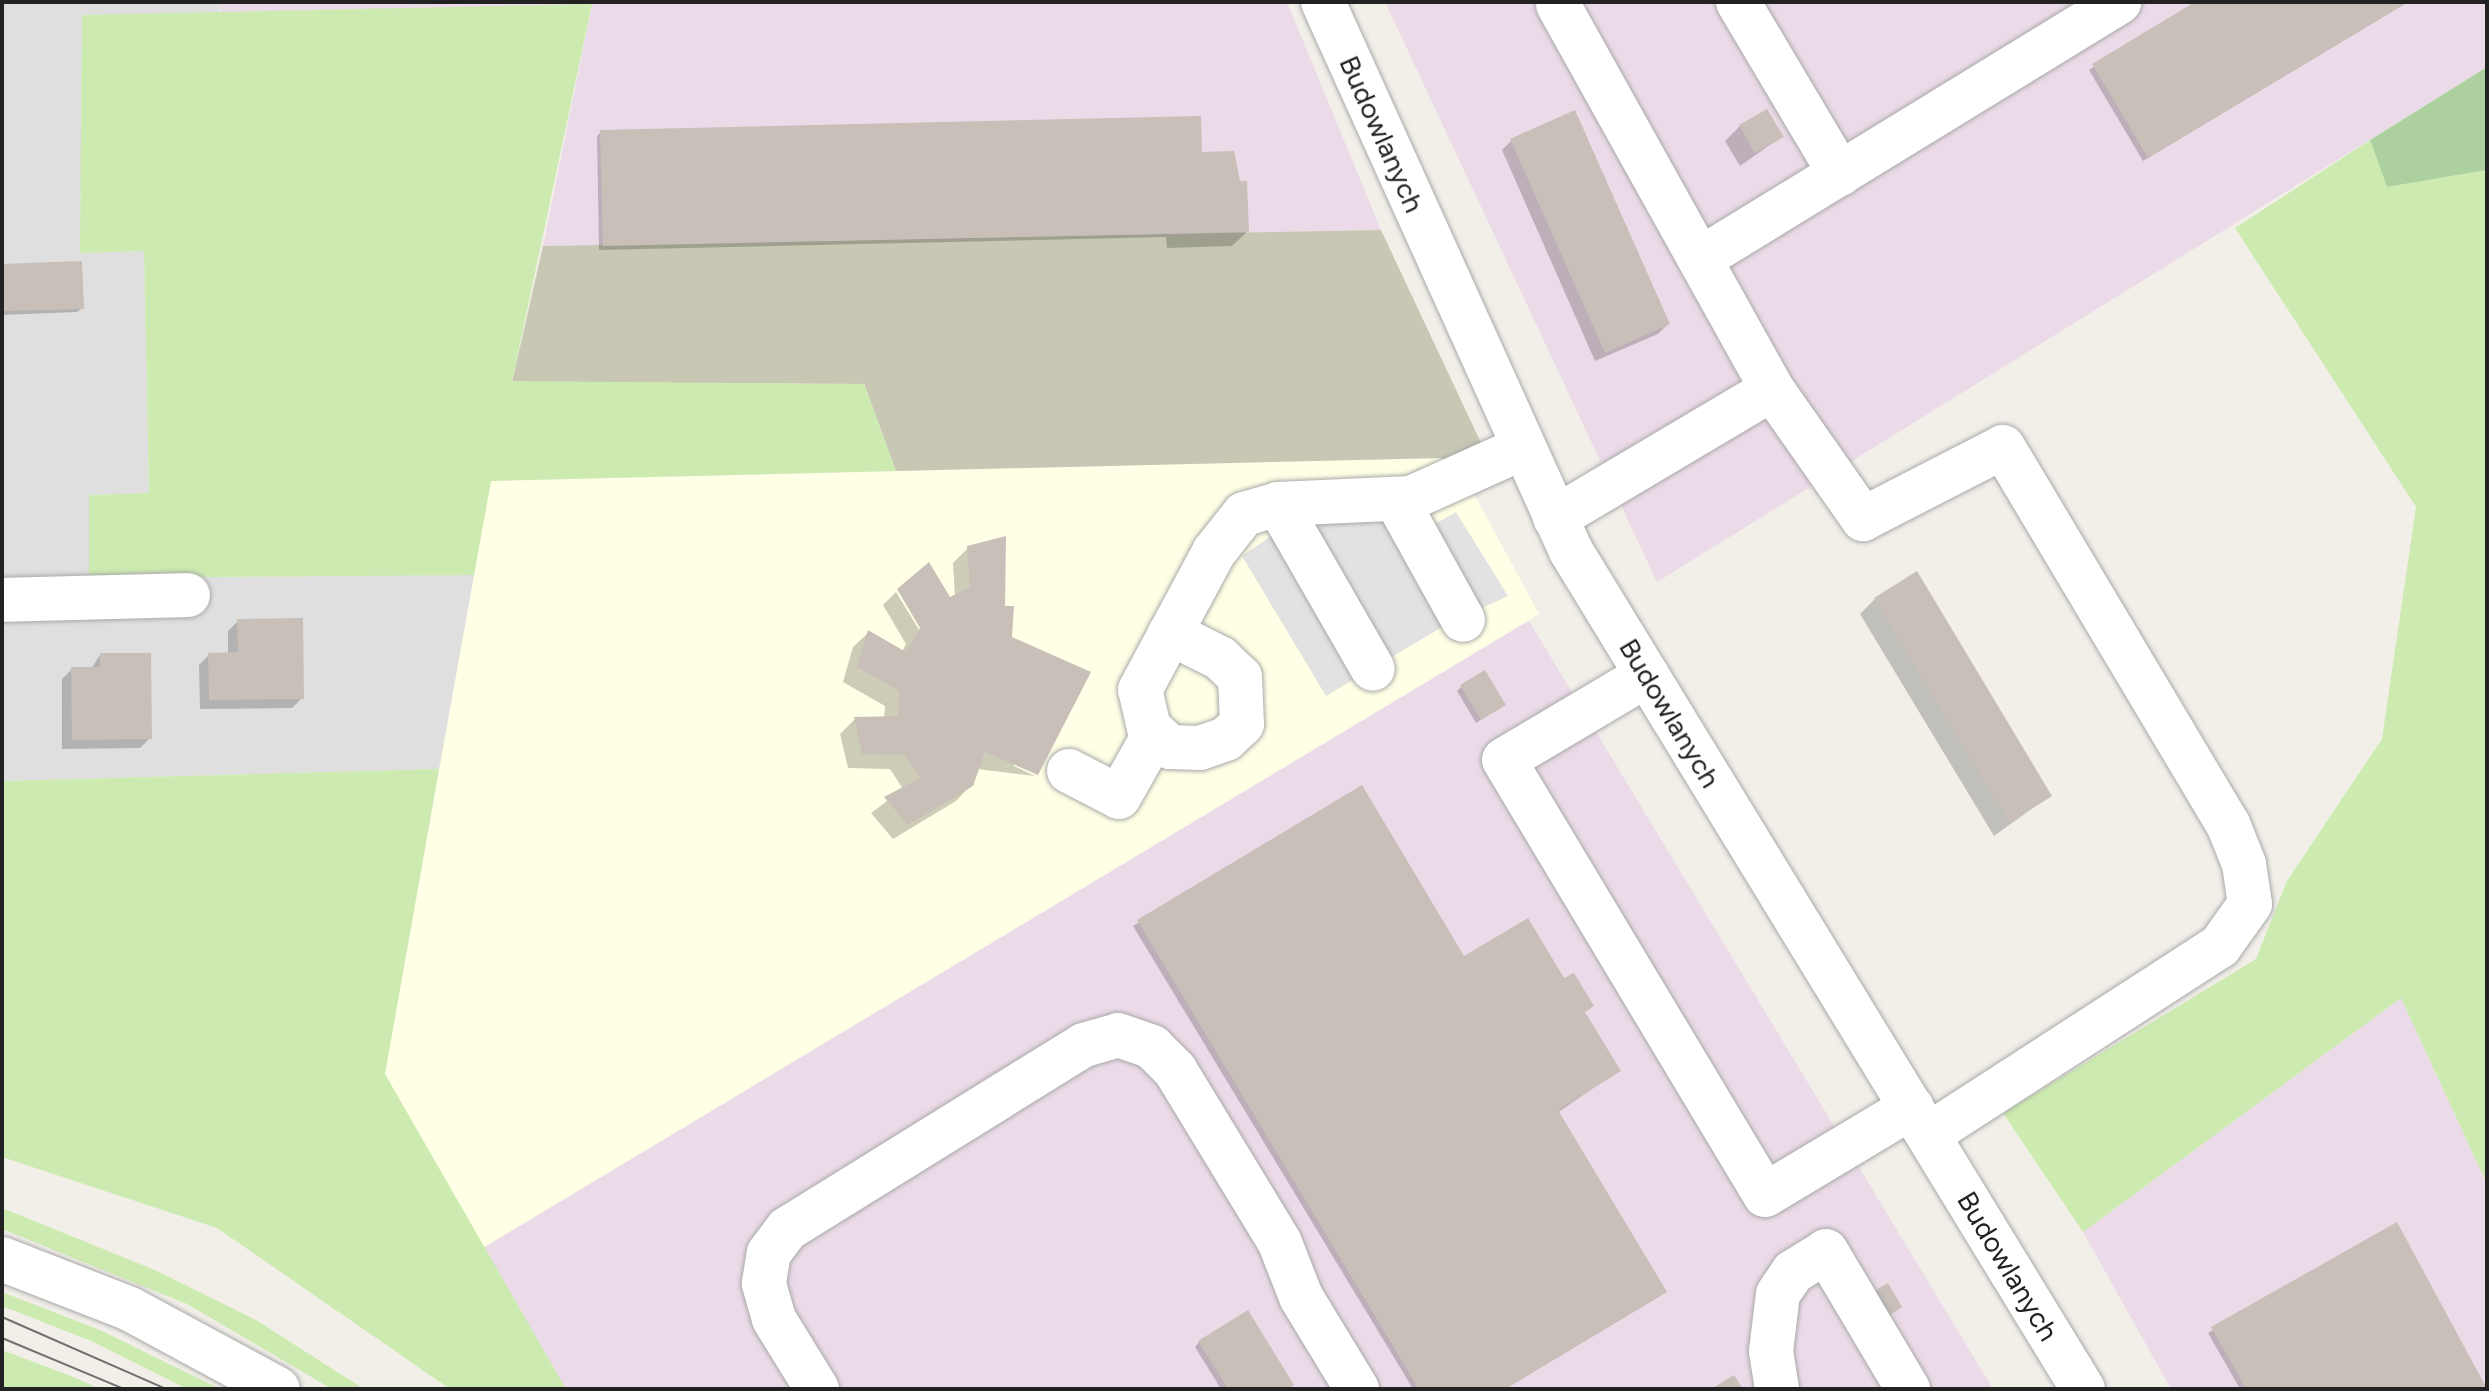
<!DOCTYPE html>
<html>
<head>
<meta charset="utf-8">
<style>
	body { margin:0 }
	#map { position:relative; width:2489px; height:1391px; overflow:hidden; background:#f2efe9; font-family:Figtree,sans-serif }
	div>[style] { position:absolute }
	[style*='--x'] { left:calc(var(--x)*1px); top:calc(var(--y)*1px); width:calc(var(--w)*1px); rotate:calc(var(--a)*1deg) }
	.residential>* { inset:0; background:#e0dfdf }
	.industrial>* { inset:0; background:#ebdbe8 }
	.education>* { inset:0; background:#ffffe5 }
	.construction>* { inset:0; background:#c7c7b4 }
	.grass>* { inset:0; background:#cdebb0 }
	.forest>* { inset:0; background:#add19e }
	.parking>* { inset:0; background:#e2e2e2 }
	.shadow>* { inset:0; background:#0003 }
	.building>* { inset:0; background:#c7bfb8 }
	.roads { filter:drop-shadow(0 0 2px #a9a9a9) drop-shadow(0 0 2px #a9a9a9) }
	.minor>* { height:44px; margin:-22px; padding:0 22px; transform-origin:22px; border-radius:22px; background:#fff }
	.tram>* { height:2px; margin:-1px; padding:0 1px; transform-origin:1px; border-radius:1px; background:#707070 }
	span { translate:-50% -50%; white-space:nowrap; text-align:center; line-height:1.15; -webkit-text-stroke:7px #fff; paint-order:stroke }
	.street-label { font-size:28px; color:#222 }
	.frame { position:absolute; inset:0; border:4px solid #222; pointer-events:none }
</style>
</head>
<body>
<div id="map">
	<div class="residential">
		<i style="clip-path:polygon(2px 2px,221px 2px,220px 14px,83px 15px,80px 253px,144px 251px,149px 493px,89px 495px,89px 577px,474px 575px,439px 769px,2px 781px)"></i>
	</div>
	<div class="industrial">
		<i style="clip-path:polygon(221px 2px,1287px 2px,1381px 230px,543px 246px,592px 5px,221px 14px)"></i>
		<i style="clip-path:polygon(1385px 2px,2487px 2px,2487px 67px,1657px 582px)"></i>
		<i style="clip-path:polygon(1529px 621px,1993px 1389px,566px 1389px,481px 1249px)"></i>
		<i style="clip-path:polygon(2401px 998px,2487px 1184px,2487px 1389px,2171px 1389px,2083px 1232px)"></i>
	</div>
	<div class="education">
		<i style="clip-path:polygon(1441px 458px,1458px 465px,1539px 614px,481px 1249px,385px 1074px,491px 481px)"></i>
	</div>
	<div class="construction">
		<i style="clip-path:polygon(1381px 230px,1482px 445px,1458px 465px,1441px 458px,896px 471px,864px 384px,512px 382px,543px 246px)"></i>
	</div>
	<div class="grass">
		<i style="clip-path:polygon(592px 4px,512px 381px,864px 384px,896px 471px,491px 481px,474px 575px,89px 578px,89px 495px,149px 493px,144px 251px,80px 253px,82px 15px)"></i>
		<i style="clip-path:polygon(2370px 140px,2387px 187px,2487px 170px,2487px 1184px,2401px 998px,2083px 1232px,2003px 1113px,2256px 959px,2287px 881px,2382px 739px,2416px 507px,2235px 228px)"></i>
		<i style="clip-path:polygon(439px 769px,385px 1074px,566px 1389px,450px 1389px,217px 1228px,2px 1157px,2px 781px)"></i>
		<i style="clip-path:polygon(2px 1208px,155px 1270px,256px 1320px,364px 1389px,332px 1389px,187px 1304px,2px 1229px)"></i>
		<i style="clip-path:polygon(2px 1292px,100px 1330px,220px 1389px,187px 1389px,91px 1341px,2px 1306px)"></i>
		<i style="clip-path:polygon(2px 1350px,76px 1378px,99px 1389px,2px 1389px)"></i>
	</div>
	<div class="forest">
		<i style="clip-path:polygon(2487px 67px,2487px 170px,2387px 187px,2370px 140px)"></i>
	</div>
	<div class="parking">
		<i style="clip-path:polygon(1456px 512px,1508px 596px,1449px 623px,1326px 696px,1242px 556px,1274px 534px,1332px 516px,1431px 526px)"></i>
	</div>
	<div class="shadow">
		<i style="clip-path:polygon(2199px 2px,2408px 2px,2143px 161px,2089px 70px)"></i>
		<i style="clip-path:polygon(1740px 126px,1781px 137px,1740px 166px,1725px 141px)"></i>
		<i style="clip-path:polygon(601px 132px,1247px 232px,1232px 246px,1167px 248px,1166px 237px,599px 250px,597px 136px)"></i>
		<i style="clip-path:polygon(1511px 141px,1668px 324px,1658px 334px,1595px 361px,1502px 150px)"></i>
		<i style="clip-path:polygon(2px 266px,82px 308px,77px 312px,2px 315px)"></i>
		<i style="clip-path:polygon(968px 548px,1003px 608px,1010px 638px,1014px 766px,1035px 776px,977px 769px,971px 785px,956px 801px,893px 839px,871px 813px,903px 789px,890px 769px,848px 768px,840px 734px,855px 719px,884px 719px,885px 706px,843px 682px,853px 647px,868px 633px,902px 652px,906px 644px,883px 605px,896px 592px,924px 638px,955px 597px,953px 563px)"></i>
		<i style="clip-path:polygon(1875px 599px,2049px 796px,1994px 836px,1860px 614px)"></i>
		<i style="clip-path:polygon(238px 621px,302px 698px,292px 708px,200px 709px,199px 665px,209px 655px,228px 654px,228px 631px)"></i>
		<i style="clip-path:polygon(100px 655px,150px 738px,140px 748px,62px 749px,62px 679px,72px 669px,91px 669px)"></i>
		<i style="clip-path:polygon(1461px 687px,1503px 705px,1476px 723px,1457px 691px)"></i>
		<i style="clip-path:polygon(1361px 787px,1464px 958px,1584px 1013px,1618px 1071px,1557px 1113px,1660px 1296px,1505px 1389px,1413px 1389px,1133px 926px)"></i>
		<i style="clip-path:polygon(2396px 1225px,2487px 1389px,2240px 1389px,2208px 1333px)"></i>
		<i style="clip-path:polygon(1199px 1342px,1287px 1389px,1221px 1389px,1195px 1347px)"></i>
	</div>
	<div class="building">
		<i style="clip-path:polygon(2195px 2px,2408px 2px,2148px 158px,2092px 64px)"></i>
		<i style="clip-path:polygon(1767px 109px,1784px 137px,1755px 153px,1739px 125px)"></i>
		<i style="clip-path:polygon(1575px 110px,1670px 324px,1605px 353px,1510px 139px)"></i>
		<i style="clip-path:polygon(1201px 116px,1202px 152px,1234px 151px,1240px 181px,1247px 181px,1249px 232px,603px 246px,600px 130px)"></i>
		<i style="clip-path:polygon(82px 261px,84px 309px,2px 311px,2px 264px)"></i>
		<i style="clip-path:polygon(1006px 536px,1005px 606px,1014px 606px,1012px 637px,1091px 672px,1038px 775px,985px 752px,973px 786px,908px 825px,884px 797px,920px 778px,905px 755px,862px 754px,854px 717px,898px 716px,899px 691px,857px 667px,868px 630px,906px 652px,920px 628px,897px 589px,929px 562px,950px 597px,970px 587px,967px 546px)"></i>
		<i style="clip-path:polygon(1917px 571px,2052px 796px,2010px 823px,1874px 598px)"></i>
		<i style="clip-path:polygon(303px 618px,304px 699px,209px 700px,208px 653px,238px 652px,237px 619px)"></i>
		<i style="clip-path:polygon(100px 653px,151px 653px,152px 739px,72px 740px,71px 667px,100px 667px)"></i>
		<i style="clip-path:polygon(1485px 670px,1506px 705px,1481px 720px,1460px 685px)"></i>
		<i style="clip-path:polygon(1362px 785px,1464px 956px,1528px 918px,1564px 978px,1574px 973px,1594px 1006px,1585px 1012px,1621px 1071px,1558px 1110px,1667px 1292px,1505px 1389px,1419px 1389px,1137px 920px)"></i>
		<i style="clip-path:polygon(2397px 1222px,2487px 1389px,2246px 1389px,2211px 1327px)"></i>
		<i style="clip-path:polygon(1888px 1283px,1902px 1307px,1887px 1317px,1871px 1293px)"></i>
		<i style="clip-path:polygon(1248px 1310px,1294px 1385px,1288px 1389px,1228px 1389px,1198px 1341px)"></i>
		<i style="clip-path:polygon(1734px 1375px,1743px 1389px,1711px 1389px)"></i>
	</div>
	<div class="roads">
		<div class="minor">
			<i style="--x:1323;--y:2;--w:602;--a:65.69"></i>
			<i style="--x:1571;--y:551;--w:982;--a:58.58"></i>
			<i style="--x:1738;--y:2;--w:200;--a:59.3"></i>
			<i style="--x:1700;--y:259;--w:492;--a:-31.5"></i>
			<i style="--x:1772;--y:389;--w:159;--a:55"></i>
			<i style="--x:1863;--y:519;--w:157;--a:-27.2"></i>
			<i style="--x:2003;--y:447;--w:439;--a:59.2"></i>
			<i style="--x:2228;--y:824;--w:43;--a:68.2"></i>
			<i style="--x:2244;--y:864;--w:40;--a:81.5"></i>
			<i style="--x:2250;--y:904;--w:52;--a:125.5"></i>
			<i style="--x:2220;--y:946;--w:346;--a:147.1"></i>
			<i style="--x:1396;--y:499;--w:138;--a:61"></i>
			<i style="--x:1278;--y:504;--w:190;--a:60.1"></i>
			<i style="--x:1555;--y:518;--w:252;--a:-30.7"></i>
			<i style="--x:1772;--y:389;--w:440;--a:-119.1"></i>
			<i style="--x:2;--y:600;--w:186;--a:-1.5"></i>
			<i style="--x:1170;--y:633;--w:56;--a:26.6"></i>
			<i style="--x:1220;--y:658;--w:28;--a:44"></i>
			<i style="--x:1240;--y:677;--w:47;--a:87.6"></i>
			<i style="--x:1242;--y:724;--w:22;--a:137"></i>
			<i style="--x:1226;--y:739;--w:28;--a:161"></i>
			<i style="--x:1200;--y:748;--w:30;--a:-178"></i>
			<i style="--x:1170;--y:747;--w:28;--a:-138"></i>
			<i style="--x:1149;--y:728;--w:39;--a:-103"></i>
			<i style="--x:1140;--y:690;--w:157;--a:-61.8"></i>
			<i style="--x:1214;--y:552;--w:48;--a:-51.7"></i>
			<i style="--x:1244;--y:514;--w:35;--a:-16"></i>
			<i style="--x:1278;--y:504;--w:133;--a:-2.6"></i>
			<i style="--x:1411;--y:498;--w:122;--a:-24.2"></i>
			<i style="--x:1647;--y:675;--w:166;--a:149.3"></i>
			<i style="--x:1504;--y:760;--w:507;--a:59.04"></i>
			<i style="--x:1765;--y:1195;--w:171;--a:-30.9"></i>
			<i style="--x:1069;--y:771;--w:56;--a:27.5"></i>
			<i style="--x:1119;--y:797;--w:73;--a:-60.6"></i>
			<i style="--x:2;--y:1259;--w:137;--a:21.3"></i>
			<i style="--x:130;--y:1309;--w:168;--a:28.4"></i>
			<i style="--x:817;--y:1389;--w:82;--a:-121.6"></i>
			<i style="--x:774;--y:1319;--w:37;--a:-106"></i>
			<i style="--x:764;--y:1283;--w:30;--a:-81"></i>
			<i style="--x:769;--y:1253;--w:30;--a:-53"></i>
			<i style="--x:787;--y:1229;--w:349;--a:-31.8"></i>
			<i style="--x:1084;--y:1045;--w:35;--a:-16"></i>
			<i style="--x:1118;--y:1035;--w:36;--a:19"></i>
			<i style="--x:1152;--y:1047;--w:33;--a:45"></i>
			<i style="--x:1175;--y:1070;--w:202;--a:58.7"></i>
			<i style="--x:1280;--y:1243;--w:58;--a:68.7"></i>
			<i style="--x:1301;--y:1297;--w:108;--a:58.7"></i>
			<i style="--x:1777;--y:1389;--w:38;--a:-99"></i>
			<i style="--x:1771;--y:1351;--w:57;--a:-83"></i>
			<i style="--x:1778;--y:1294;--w:27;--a:-56"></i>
			<i style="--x:1793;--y:1272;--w:39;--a:-32"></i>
			<i style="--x:1826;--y:1251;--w:161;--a:59.3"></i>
		</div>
	</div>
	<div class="tram">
		<i style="--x:2;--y:1317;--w:179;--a:23.7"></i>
		<i style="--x:2;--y:1338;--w:132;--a:22.7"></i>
	</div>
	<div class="street-label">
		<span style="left:1382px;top:134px;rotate:66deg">Budowlanych</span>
		<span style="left:1670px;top:713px;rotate:59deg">Budowlanych</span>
		<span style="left:2008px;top:1266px;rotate:59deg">Budowlanych</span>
	</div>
	<div class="frame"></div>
</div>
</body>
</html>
